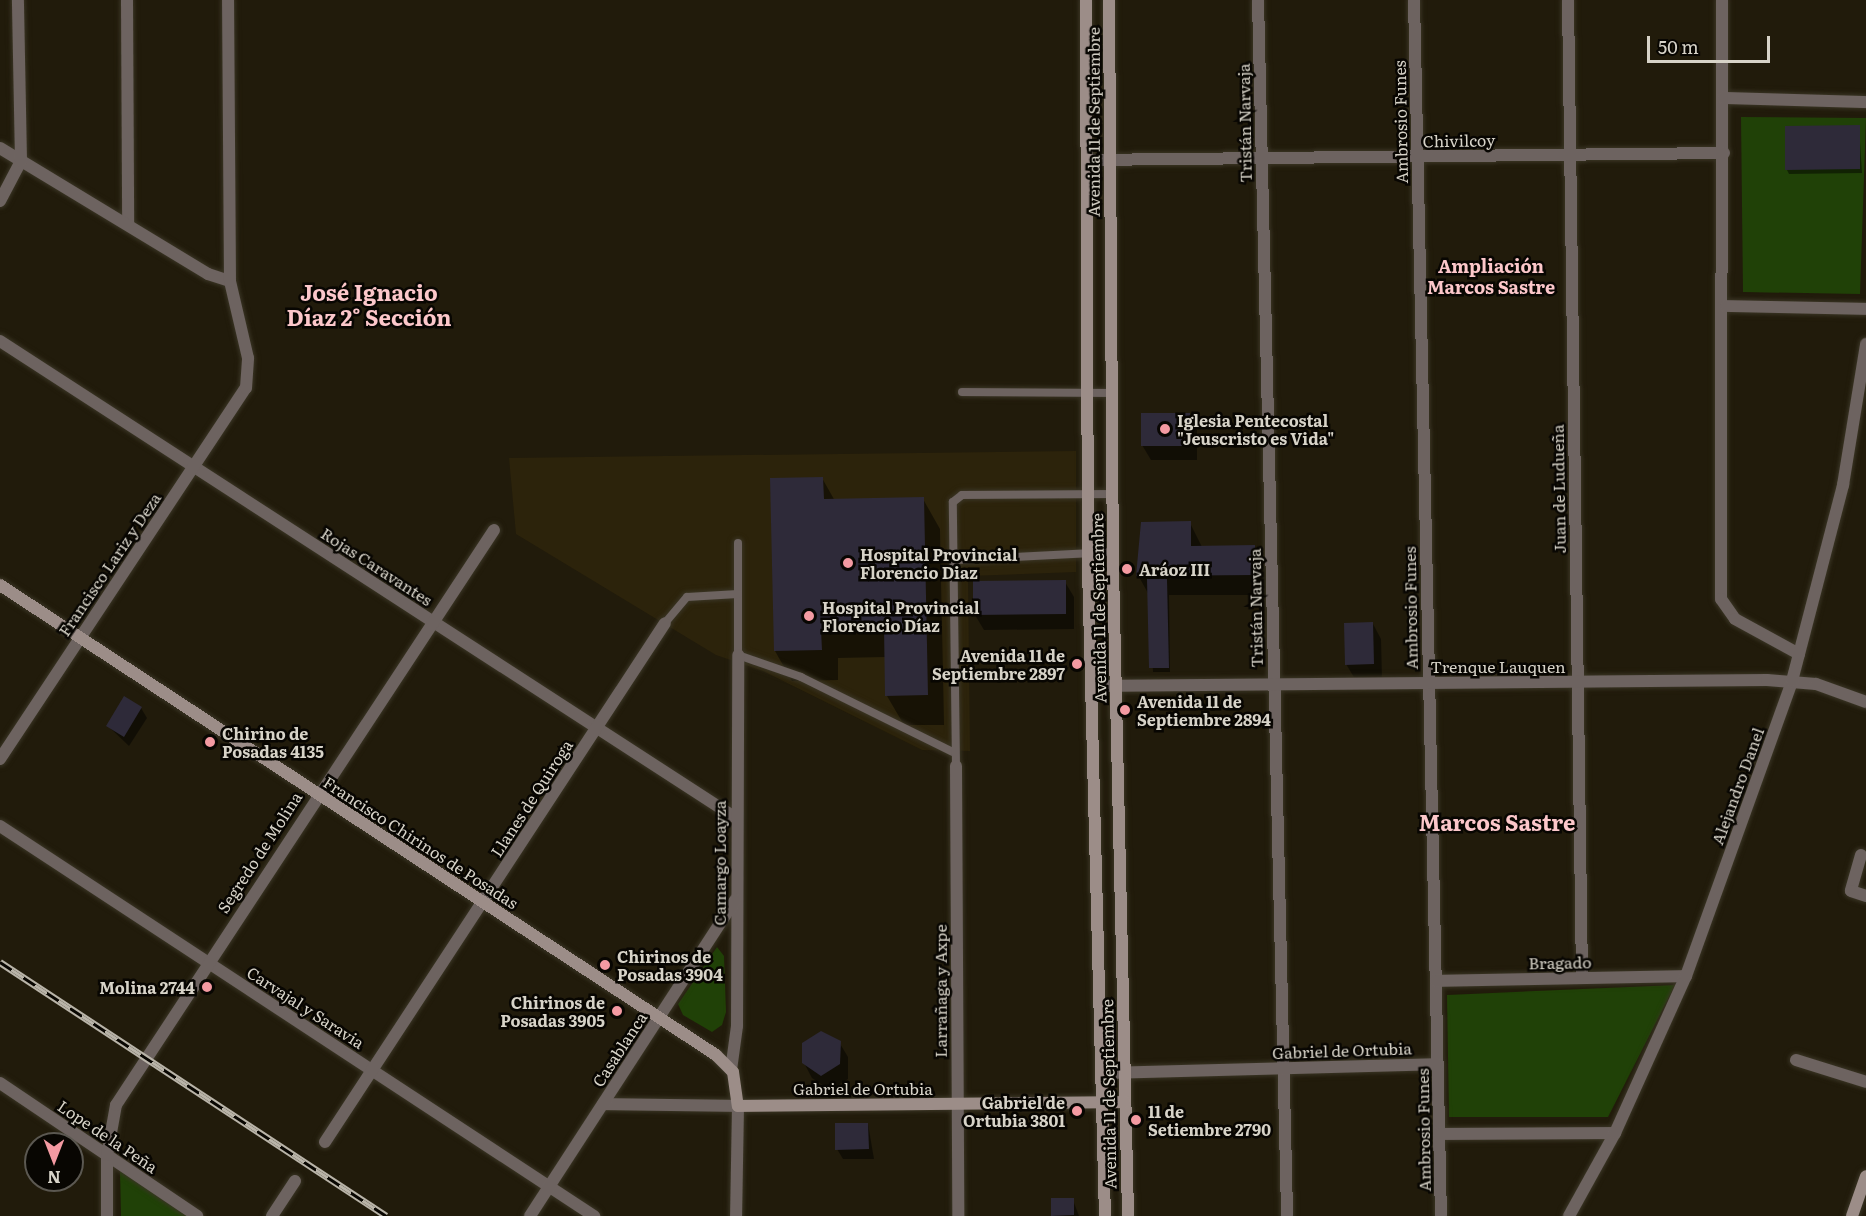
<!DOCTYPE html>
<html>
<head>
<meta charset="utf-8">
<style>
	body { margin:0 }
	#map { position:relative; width:1866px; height:1216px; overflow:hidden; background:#211b0b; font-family:Literata,serif }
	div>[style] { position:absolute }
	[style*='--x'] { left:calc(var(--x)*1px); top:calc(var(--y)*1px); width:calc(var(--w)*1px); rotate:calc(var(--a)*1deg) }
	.built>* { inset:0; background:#2c230b }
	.green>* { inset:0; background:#204107 }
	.shadow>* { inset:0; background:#0007 }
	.building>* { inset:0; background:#2e2a39 }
	.roads { filter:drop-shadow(0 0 2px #3a3525) drop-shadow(0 0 2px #3a3525) }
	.lane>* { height:8px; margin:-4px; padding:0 4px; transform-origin:4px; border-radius:4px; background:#6d6360 }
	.street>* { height:12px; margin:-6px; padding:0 6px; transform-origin:6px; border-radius:6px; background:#6d6360 }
	.secondary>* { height:12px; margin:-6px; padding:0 6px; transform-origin:6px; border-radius:6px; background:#9c8d88 }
	.rail>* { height:7px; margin-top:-3.5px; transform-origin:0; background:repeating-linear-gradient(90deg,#080602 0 14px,#b9b4a9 0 28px); box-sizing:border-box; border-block:2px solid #b9b4a9 }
	.dots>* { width:16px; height:16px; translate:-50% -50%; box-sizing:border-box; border:3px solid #080602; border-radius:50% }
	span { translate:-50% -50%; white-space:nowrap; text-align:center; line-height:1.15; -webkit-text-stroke:5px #080602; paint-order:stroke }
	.street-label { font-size:16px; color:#d7d3c8 }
	.poi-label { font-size:16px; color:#d7d3c8; font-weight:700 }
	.left { translate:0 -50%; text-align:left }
	.right { translate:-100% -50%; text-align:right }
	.neighbourhood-label { font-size:18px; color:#fcc7ca; font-weight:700 }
	.district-label { font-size:22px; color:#fcc7ca; font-weight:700 }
	.north { position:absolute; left:24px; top:1132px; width:60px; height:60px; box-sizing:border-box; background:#080602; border:2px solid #5b5851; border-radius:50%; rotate:180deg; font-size:16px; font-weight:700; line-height:24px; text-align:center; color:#d7d3c8 }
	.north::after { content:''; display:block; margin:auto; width:21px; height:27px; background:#f49aa2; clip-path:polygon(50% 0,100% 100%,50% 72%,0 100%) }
	.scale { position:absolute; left:1647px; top:36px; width:123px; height:27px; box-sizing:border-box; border:3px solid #d7d3c8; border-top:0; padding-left:8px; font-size:18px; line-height:21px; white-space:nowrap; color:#d7d3c8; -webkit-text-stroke:4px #080602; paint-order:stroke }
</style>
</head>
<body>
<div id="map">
	<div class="built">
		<i style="clip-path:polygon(1076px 451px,1076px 572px,968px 576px,970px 751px,922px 750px,763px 671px,716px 655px,516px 534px,509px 458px)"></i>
	</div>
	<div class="green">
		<i style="clip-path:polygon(1741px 117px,1866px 118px,1860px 294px,1743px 292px)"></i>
		<i style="clip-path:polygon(717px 947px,724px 956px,726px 1012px,722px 1025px,712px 1032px,683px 1015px,678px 1004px)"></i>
		<i style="clip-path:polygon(1675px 985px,1608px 1117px,1449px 1117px,1447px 995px)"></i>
		<i style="clip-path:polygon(120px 1171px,191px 1216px,121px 1216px)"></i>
	</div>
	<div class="shadow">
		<i style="clip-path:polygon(1859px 127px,1862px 173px,1789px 174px,1787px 170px)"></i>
		<i style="clip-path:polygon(1189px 415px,1197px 430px,1197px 460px,1151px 460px,1142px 445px)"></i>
		<i style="clip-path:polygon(822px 478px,835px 501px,923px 499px,940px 529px,944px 725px,904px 725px,887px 696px,886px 657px,838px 658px,838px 680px,792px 681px,775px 651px)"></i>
		<i style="clip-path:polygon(1190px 523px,1202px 547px,1254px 547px,1265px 567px,1266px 595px,1169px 595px,1170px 672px,1153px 672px,1149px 595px,1138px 575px)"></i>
		<i style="clip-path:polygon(1065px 582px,1074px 597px,1074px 629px,984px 630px,975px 615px)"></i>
		<i style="clip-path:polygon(1373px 624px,1381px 639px,1382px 679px,1355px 679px,1346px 664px)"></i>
		<i style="clip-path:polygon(141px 708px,147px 718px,129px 746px,108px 726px)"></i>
		<i style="clip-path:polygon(839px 1042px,848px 1057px,848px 1079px,830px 1090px,812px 1078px,804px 1063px)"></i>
		<i style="clip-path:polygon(868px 1124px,874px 1159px,843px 1159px,837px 1149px)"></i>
		<i style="clip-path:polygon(1073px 1200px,1079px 1216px,1053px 1216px,1053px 1215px)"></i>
	</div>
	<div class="building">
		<i style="clip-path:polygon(1860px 125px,1860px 169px,1785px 170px,1785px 126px)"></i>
		<i style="clip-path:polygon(1141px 413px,1190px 413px,1190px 446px,1141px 446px)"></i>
		<i style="clip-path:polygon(823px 477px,824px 499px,924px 497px,928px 695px,885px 696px,884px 627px,821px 629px,822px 650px,774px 651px,770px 478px)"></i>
		<i style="clip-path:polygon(1191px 521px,1191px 546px,1255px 545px,1255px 575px,1136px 576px,1141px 522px)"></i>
		<i style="clip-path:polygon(1147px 579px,1167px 579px,1169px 668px,1149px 668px)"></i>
		<i style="clip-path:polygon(1066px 580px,1066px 614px,973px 615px,973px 581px)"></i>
		<i style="clip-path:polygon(1373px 622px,1374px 664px,1345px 665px,1344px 623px)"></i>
		<i style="clip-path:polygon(124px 696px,142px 707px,124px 737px,106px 726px)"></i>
		<i style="clip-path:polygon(821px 1031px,841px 1041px,840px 1064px,821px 1076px,802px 1063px,802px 1043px)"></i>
		<i style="clip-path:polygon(835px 1123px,868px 1123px,869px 1149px,835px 1150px)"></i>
		<i style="clip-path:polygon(1051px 1198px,1074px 1198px,1074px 1215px,1051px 1216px)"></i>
	</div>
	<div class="roads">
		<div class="lane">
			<i style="--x:962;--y:392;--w:150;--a:0.4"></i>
			<i style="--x:738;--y:543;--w:112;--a:90"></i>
			<i style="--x:738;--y:655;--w:67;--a:19.2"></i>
			<i style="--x:801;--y:677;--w:169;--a:26.3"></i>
			<i style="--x:955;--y:560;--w:158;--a:-2.9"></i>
			<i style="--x:665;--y:623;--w:34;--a:-50"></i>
			<i style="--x:687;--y:597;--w:51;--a:-3.4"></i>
			<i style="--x:956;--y:766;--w:264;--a:-90.7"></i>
			<i style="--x:953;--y:502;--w:11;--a:-38"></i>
			<i style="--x:962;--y:495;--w:150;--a:-0.4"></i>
		</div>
		<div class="street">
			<i style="--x:127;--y:0;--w:225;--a:89.7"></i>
			<i style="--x:1258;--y:0;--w:1216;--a:88.63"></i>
			<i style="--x:1414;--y:0;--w:1216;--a:88.73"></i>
			<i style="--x:1568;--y:0;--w:978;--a:89.18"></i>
			<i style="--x:1722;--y:0;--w:599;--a:90.1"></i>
			<i style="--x:1721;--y:599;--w:24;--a:55"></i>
			<i style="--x:1735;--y:619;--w:73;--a:28.7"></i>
			<i style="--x:1723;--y:98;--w:143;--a:1.6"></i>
			<i style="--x:0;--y:148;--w:243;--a:31.2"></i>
			<i style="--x:208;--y:274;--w:23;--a:18"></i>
			<i style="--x:1087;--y:160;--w:637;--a:-0.63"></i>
			<i style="--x:0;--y:201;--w:45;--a:-62.3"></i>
			<i style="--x:21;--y:161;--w:161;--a:-91.1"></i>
			<i style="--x:1726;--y:306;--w:140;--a:1.2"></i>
			<i style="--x:0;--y:341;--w:877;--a:32.95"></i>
			<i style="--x:1091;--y:686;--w:676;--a:-0.51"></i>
			<i style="--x:1767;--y:680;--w:49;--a:4.7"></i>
			<i style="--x:1816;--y:684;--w:53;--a:19.8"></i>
			<i style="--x:0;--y:759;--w:445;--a:-56.5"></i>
			<i style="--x:246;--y:388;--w:30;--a:-86"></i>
			<i style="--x:248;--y:358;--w:79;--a:-103.2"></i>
			<i style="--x:230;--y:281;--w:281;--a:-90.4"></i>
			<i style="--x:956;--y:766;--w:450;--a:89.7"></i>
			<i style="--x:0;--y:826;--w:711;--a:33.29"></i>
			<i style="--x:1861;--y:855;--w:37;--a:106"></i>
			<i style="--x:1851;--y:891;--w:16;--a:18"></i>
			<i style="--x:1436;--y:981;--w:250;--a:-1.1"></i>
			<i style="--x:1796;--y:1060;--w:73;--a:17.4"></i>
			<i style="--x:731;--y:1070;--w:44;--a:-82.2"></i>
			<i style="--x:737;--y:1026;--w:371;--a:-89.8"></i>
			<i style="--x:1103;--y:1073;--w:335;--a:-1.5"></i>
			<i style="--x:0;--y:1083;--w:238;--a:34"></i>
			<i style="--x:603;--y:1104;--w:135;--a:0.8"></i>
			<i style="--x:738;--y:1106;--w:110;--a:91"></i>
			<i style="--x:1439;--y:1134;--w:176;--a:-0.3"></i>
			<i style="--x:325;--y:1142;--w:620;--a:-56.77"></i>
			<i style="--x:107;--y:1216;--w:61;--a:-90"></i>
			<i style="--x:107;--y:1155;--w:51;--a:-79.8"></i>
			<i style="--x:116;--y:1105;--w:688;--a:-56.68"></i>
			<i style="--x:272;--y:1216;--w:42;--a:-56.7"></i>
			<i style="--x:530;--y:1216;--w:377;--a:-57"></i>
			<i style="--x:1569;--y:1216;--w:95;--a:-61"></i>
			<i style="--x:1615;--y:1133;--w:172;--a:-65.7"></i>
			<i style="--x:1686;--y:976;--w:313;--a:-70.2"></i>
			<i style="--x:1792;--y:681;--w:203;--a:-75.4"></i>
			<i style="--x:1843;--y:485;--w:143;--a:-80.7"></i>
		</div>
		<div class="secondary">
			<i style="--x:1086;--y:0;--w:568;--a:89.8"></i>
			<i style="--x:1088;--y:568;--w:648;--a:88.5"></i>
			<i style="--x:1109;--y:0;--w:568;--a:89.6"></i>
			<i style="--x:1113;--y:568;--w:648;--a:88.67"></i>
			<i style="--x:0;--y:585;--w:856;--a:33.28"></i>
			<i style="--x:716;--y:1055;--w:24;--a:45"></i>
			<i style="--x:733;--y:1072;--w:34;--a:82"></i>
			<i style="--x:738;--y:1106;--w:387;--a:-0.6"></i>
			<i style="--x:1852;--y:1216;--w:42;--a:-70.7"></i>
		</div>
	</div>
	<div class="rail">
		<i style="--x:0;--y:962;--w:462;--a:33.3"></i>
	</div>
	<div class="dots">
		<i style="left:1165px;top:429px;background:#f49aa2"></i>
		<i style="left:848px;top:563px;background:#f49aa2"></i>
		<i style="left:1127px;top:569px;background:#f49aa2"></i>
		<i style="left:809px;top:616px;background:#f49aa2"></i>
		<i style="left:1077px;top:664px;background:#f49aa2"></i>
		<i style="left:1125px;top:710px;background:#f49aa2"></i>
		<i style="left:210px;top:742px;background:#f49aa2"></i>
		<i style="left:605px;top:965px;background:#f49aa2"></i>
		<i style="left:207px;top:987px;background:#f49aa2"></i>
		<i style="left:617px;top:1011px;background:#f49aa2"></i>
		<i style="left:1077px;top:1111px;background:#f49aa2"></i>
		<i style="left:1136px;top:1120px;background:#f49aa2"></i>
	</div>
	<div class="street-label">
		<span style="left:1093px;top:122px;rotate:-90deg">Avenida 11 de Septiembre</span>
		<span style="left:1400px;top:122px;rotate:-91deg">Ambrosio Funes</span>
		<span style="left:1244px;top:123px;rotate:-91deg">Tristán Narvaja</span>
		<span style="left:1459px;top:140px;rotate:-1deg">Chivilcoy</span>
		<span style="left:1558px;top:489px;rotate:-91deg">Juan de Ludueña</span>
		<span style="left:109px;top:564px;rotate:-56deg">Francisco Lariz y Deza</span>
		<span style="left:377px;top:566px;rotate:33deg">Rojas Caravantes</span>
		<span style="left:1098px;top:608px;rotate:-91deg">Avenida 11 de Septiembre</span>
		<span style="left:1255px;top:608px;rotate:-91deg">Tristán Narvaja</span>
		<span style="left:1410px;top:608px;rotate:-91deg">Ambrosio Funes</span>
		<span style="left:1498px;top:666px">Trenque Lauquen</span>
		<span style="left:1737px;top:786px;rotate:-70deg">Alejandro Danel</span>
		<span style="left:531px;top:798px;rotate:-57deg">Llanes de Quiroga</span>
		<span style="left:421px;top:842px;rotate:33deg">Francisco Chirinos de Posadas</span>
		<span style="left:259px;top:852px;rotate:-57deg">Segredo de Molina</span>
		<span style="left:719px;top:863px;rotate:-90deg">Camargo Loayza</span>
		<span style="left:1560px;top:962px;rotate:-1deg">Bragado</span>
		<span style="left:940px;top:991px;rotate:-90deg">Larrañaga y Axpe</span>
		<span style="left:306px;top:1007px;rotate:33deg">Carvajal y Saravia</span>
		<span style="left:619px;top:1049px;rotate:-57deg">Casablanca</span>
		<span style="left:1342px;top:1050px;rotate:-2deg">Gabriel de Ortubia</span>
		<span style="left:863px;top:1088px">Gabriel de Ortubia</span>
		<span style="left:1108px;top:1094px;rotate:-91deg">Avenida 11 de Septiembre</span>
		<span style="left:1423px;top:1130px;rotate:-91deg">Ambrosio Funes</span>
		<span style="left:108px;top:1136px;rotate:34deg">Lope de la Peña</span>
	</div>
	<div class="poi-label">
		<span class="left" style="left:1177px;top:429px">Iglesia Pentecostal<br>"Jeuscristo es Vida"</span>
		<span class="left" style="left:860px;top:563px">Hospital Provincial<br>Florencio Diaz</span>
		<span class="left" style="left:1139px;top:569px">Aráoz III</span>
		<span class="left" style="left:822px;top:616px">Hospital Provincial<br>Florencio Díaz</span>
		<span class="right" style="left:1065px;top:664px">Avenida 11 de<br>Septiembre 2897</span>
		<span class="left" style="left:1137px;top:710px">Avenida 11 de<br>Septiembre 2894</span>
		<span class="left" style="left:222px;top:742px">Chirino de<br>Posadas 4135</span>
		<span class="left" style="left:617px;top:965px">Chirinos de<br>Posadas 3904</span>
		<span class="right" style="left:195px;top:987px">Molina 2744</span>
		<span class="right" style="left:605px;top:1011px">Chirinos de<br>Posadas 3905</span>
		<span class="right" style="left:1065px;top:1111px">Gabriel de<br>Ortubia 3801</span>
		<span class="left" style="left:1148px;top:1120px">11 de<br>Setiembre 2790</span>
	</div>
	<div class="neighbourhood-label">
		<span style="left:1491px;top:277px">Ampliación<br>Marcos Sastre</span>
	</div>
	<div class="district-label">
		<span style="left:369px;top:304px">José Ignacio<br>Díaz 2° Sección</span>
		<span style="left:1497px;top:822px">Marcos Sastre</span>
	</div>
	<div class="north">N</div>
	<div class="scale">50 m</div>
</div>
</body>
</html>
